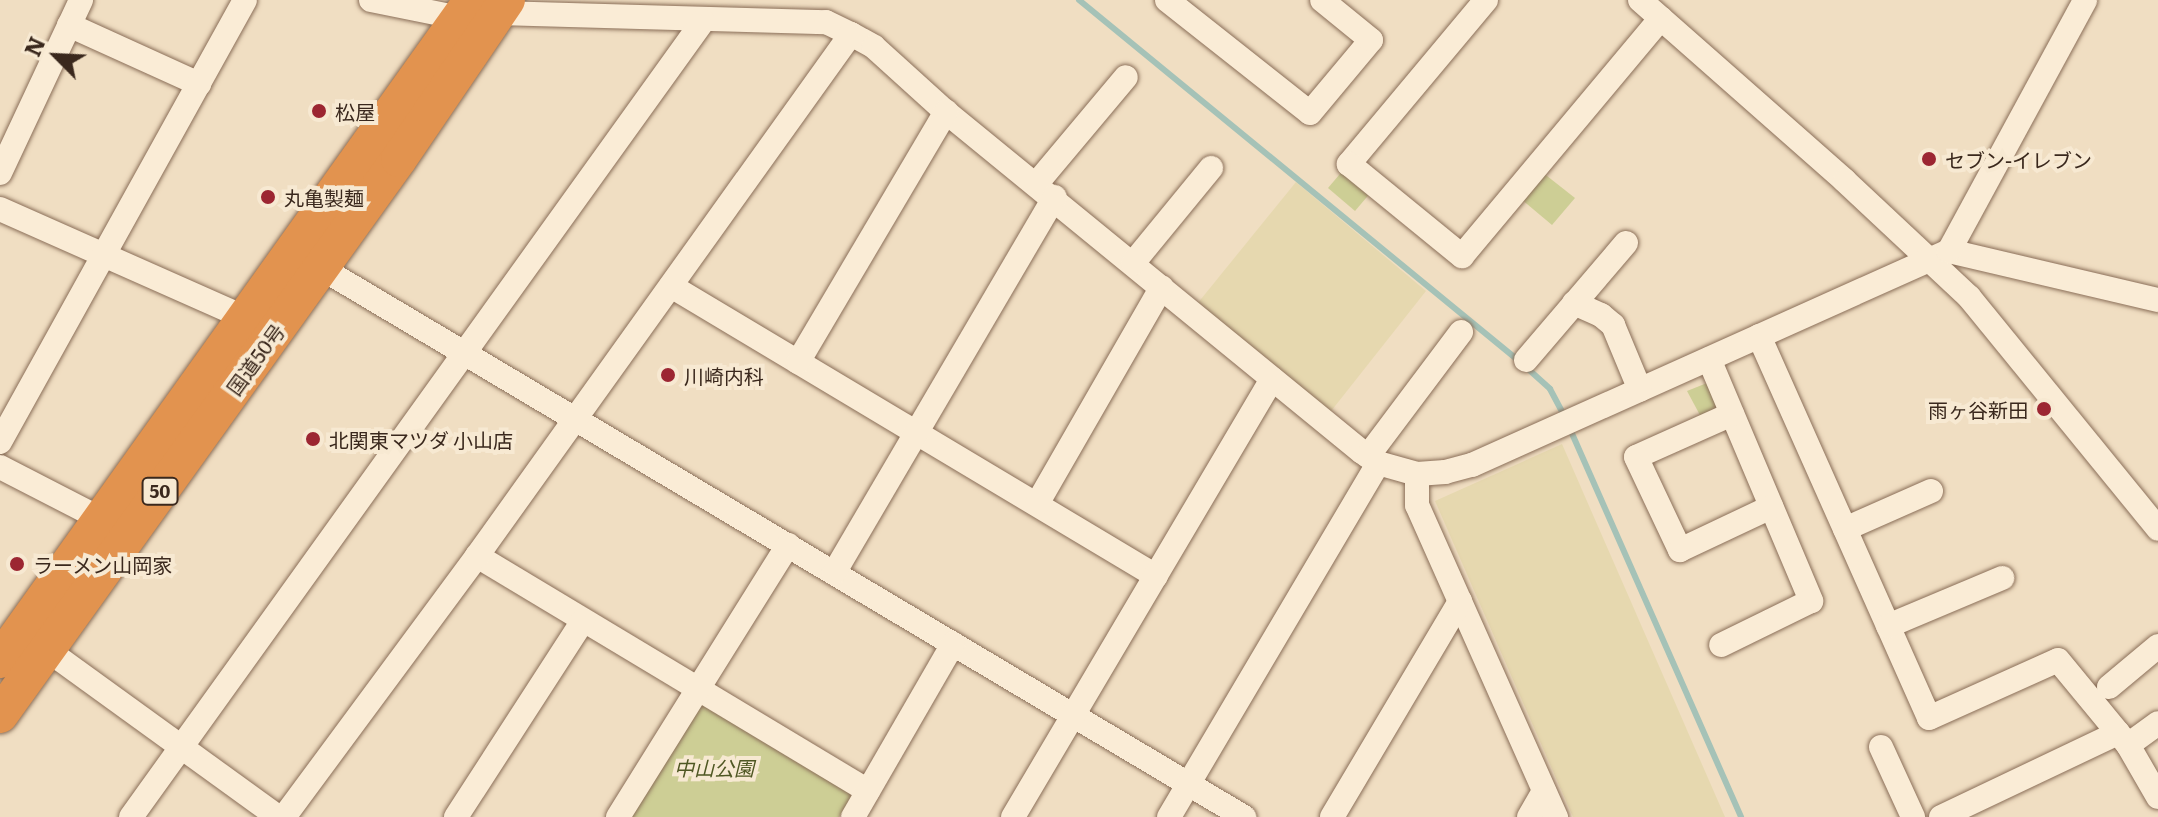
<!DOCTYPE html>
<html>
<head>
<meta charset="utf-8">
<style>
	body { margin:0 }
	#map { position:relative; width:2158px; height:817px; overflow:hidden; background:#f0dec2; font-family:Literata,"Noto Sans JP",serif }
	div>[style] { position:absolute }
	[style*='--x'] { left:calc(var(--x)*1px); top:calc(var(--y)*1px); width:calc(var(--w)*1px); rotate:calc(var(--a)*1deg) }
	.farmland>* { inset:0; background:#e6d8af }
	.green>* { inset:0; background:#cdce95 }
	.stream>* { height:6px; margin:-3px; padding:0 3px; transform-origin:3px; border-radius:3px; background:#a5c2b7 }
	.roads { filter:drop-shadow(0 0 2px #8a6e58) drop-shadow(0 0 2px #8a6e58) }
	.minor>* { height:24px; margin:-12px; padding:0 12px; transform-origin:12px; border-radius:12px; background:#faecd6 }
	.highway>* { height:36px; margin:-18px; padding:0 18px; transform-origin:18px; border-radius:18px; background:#e2934f }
	.dots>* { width:22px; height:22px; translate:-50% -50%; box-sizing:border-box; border:4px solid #f7e9d2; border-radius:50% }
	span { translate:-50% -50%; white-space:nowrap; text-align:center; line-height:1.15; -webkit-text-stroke:8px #f7e9d2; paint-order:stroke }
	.shield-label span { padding:2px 6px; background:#f7e9d2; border:2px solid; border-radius:6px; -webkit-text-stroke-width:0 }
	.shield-label { font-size:18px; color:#3a281d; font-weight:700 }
	.poi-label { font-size:20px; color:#3a281d }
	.left { translate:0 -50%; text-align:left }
	.right { translate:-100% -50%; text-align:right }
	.street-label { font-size:20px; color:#3a281d }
	.park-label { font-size:20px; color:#4f5723; font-style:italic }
	.north { position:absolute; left:16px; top:16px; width:80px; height:80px; -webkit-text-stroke:6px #f7e9d2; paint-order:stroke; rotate:294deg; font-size:22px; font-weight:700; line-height:32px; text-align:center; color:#3a281d }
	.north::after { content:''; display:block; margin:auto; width:28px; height:36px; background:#3a281d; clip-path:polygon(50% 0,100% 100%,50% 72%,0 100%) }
</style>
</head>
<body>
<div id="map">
	<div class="farmland">
		<i style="clip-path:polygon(1296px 182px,1426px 291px,1328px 415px,1197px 304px)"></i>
		<i style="clip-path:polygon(1562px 444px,1725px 817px,1573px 817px,1435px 501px)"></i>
	</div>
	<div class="green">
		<i style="clip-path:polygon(1345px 168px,1372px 191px,1355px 211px,1328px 188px)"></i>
		<i style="clip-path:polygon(1542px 172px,1575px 198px,1552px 225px,1520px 198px)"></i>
		<i style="clip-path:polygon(1712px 381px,1723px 408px,1701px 417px,1687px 391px)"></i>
		<i style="clip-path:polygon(706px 704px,854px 792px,839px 817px,626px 817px,694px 705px)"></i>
	</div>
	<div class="stream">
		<i style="--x:1079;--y:0;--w:569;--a:39.37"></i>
		<i style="--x:1527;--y:368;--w:31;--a:42"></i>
		<i style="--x:1550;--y:389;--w:34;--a:62"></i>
		<i style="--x:1570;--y:429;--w:424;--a:66.2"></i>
	</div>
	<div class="roads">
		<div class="minor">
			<i style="--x:371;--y:0;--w:91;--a:11.4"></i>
			<i style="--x:1167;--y:0;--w:182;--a:38.3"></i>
			<i style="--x:1310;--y:113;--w:95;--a:-50.1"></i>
			<i style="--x:1371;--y:40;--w:63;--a:-140.8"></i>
			<i style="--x:1486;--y:0;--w:214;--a:129.9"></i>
			<i style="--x:1349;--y:164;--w:146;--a:39.2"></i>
			<i style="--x:1462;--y:256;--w:310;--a:-50.1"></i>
			<i style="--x:1640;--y:0;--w:273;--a:41.4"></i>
			<i style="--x:1845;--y:181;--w:170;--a:43.1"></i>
			<i style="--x:1969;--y:297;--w:299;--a:50.8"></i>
			<i style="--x:498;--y:13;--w:328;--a:1.6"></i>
			<i style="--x:826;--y:22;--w:28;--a:26"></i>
			<i style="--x:851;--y:34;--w:26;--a:29"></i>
			<i style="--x:874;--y:47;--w:97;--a:42.1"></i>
			<i style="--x:946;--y:112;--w:537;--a:39.26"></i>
			<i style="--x:1362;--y:452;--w:19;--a:35"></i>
			<i style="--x:1378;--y:463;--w:41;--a:15.8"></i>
			<i style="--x:1417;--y:474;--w:28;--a:-4"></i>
			<i style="--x:1445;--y:472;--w:28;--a:-15"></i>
			<i style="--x:1472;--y:465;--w:523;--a:-24.16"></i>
			<i style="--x:1949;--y:251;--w:215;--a:13.2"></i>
			<i style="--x:69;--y:25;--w:143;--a:24.4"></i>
			<i style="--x:0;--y:173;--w:191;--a:-64.9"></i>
			<i style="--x:1037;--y:183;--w:138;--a:-50"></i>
			<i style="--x:0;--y:209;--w:267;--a:23.9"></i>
			<i style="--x:1949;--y:251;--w:285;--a:-61.5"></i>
			<i style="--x:311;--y:262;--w:1086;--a:30.75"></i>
			<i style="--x:1133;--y:263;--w:123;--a:-50.6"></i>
			<i style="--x:671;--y:286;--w:565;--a:30.88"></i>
			<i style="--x:1574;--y:303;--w:30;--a:24"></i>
			<i style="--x:1601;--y:315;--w:16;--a:40"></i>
			<i style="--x:1613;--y:325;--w:70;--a:67.4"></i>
			<i style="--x:1759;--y:336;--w:418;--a:66"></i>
			<i style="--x:1929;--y:718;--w:141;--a:-24.2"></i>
			<i style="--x:2058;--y:660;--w:110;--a:50.5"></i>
			<i style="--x:2128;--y:745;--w:60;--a:60"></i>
			<i style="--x:1709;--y:359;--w:263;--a:67.1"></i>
			<i style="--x:1811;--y:601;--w:100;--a:153.9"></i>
			<i style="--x:1526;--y:360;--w:154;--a:-49.5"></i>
			<i style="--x:798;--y:362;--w:291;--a:-59.4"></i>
			<i style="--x:1732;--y:414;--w:105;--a:155.9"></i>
			<i style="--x:1636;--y:457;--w:103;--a:64.7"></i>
			<i style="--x:1680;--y:550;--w:101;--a:-25.3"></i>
			<i style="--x:0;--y:442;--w:505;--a:-61"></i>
			<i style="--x:1368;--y:456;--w:155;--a:-53.1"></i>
			<i style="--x:0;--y:467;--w:114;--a:27.2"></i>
			<i style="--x:1417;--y:474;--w:31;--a:90"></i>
			<i style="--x:1417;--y:505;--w:342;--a:66"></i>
			<i style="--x:1037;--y:504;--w:250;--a:-60.1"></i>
			<i style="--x:1845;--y:529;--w:94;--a:-23.8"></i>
			<i style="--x:477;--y:556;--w:456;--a:31"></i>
			<i style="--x:834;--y:573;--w:436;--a:-59.6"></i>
			<i style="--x:1888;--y:626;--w:124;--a:-22.8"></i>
			<i style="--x:46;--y:649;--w:286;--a:35.9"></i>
			<i style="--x:2109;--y:687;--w:64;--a:-39.9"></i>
			<i style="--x:2128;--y:745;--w:37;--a:-36"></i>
			<i style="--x:1881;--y:747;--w:77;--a:65.4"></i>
			<i style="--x:131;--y:817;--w:980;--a:-54.3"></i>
			<i style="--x:284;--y:817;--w:325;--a:-53.5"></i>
			<i style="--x:477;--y:556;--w:642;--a:-54.38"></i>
			<i style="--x:456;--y:817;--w:234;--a:-57.1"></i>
			<i style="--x:618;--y:817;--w:321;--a:-58"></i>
			<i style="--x:853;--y:817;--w:200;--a:-60"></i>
			<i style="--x:1013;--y:817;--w:509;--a:-59.4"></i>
			<i style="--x:1169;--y:817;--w:411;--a:-59.4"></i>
			<i style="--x:1332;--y:817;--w:251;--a:-59.3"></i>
			<i style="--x:1529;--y:817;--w:30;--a:-60"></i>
			<i style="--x:1941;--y:817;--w:196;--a:-25.4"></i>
		</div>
		<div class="highway">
			<i style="--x:0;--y:660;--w:811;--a:-54.43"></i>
			<i style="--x:0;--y:715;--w:684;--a:-54.34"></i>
			<i style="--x:399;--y:159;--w:192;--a:-55.8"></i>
		</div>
	</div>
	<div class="dots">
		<i style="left:319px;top:111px;background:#9c2632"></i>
		<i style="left:1929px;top:159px;background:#9c2632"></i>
		<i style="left:268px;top:197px;background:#9c2632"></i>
		<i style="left:668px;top:375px;background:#9c2632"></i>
		<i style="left:2044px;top:409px;background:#9c2632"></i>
		<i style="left:313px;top:439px;background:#9c2632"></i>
		<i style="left:17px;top:564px;background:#9c2632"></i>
	</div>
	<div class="shield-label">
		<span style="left:160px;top:491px">50</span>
	</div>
	<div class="poi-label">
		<span class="left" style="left:335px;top:111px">松屋</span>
		<span class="left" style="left:1945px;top:159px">セブン-イレブン</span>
		<span class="left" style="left:284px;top:197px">丸亀製麺</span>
		<span class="left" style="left:684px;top:375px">川崎内科</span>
		<span class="right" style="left:2028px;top:409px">雨ヶ谷新田</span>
		<span class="left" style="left:329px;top:439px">北関東マツダ 小山店</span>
		<span class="left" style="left:33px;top:564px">ラーメン山岡家</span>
	</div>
	<div class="street-label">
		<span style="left:255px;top:359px;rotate:-54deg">国道50号</span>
	</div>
	<div class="park-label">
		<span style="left:714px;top:767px">中山公園</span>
	</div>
	<div class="north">N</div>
</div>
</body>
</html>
